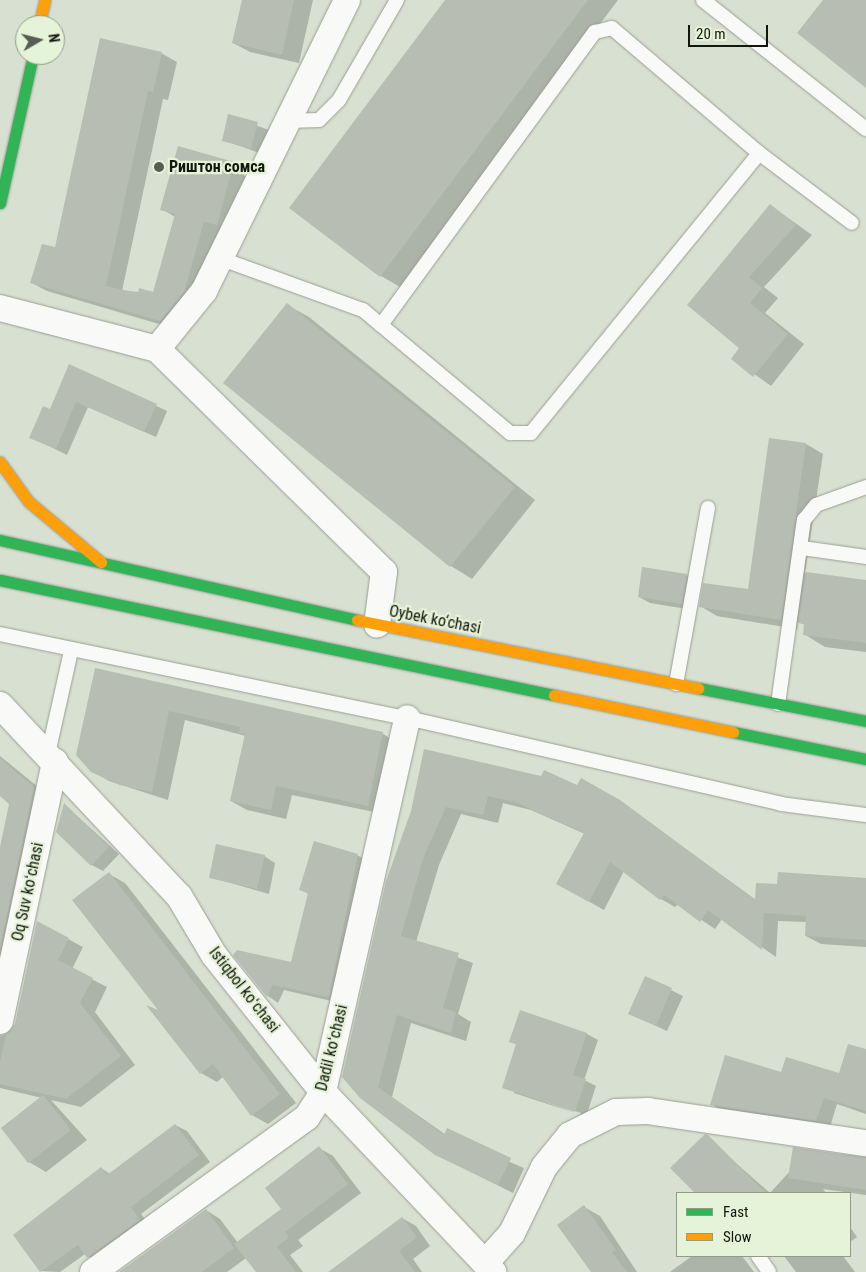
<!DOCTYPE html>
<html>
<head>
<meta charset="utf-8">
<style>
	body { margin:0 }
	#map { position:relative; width:866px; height:1272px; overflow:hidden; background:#d8e0d1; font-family:"Roboto Condensed",sans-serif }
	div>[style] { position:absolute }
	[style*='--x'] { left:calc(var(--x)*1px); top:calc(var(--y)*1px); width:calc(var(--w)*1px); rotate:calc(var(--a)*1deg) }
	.shadow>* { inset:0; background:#0003 }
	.building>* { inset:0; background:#b7bdb2 }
	.roads { filter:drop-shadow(0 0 1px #989e93) drop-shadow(0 0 1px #989e93) }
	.lane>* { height:14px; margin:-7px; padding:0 7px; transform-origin:7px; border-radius:7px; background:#f9faf8 }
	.street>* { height:26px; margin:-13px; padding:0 13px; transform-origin:13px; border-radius:13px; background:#f9faf8 }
	.fast>* { height:11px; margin:-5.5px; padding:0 5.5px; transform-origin:5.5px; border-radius:5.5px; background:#30b455 }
	.slow>* { height:11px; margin:-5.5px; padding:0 5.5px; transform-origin:5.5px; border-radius:5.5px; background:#ff9f0a }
	.dots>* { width:14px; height:14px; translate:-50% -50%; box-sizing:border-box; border:2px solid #e5f3d8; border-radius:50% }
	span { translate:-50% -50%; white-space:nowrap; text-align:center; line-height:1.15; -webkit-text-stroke:4.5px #e5f3d8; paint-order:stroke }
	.poi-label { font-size:16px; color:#12170e; font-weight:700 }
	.left { translate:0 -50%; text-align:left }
	.street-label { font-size:16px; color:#12170e }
	.legend { position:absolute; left:676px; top:1192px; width:175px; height:65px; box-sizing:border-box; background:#e5f3d8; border:1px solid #919b87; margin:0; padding:6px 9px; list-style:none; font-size:15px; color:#12170e }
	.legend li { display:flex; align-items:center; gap:10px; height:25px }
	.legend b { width:25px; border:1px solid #919b87 }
	.north { position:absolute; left:15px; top:15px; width:50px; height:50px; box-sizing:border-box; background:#e5f3d8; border:1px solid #919b87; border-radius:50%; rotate:82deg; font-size:14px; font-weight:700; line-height:20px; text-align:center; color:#12170e }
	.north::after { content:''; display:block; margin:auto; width:18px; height:22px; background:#575d52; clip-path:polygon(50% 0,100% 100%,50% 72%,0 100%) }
	.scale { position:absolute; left:688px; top:25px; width:80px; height:22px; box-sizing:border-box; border:2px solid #12170e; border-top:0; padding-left:6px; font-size:15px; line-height:18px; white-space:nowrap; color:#12170e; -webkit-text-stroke:4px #e5f3d8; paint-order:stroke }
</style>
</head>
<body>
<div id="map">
	<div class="shadow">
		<i style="clip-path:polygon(243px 0,313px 0,299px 63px,250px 52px,233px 43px)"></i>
		<i style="clip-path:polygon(446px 0,618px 0,402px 288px,381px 276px)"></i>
		<i style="clip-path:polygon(161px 53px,177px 62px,168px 100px,163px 99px,122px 291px,154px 293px,175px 217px,162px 209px,234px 163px,249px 172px,176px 329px,47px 291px,32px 283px,55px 249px)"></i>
		<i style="clip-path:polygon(229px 116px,269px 130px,262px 154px,223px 140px)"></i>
		<i style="clip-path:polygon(770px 205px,812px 235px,764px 287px,778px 298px,765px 313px,804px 344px,771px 386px,732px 358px,741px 348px,689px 305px)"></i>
		<i style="clip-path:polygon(287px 305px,309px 317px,535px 500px,472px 579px,451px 566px,225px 383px)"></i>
		<i style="clip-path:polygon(70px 366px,167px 411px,156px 437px,88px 407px,67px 455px,31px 437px,51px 410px)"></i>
		<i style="clip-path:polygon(770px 439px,806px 444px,823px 454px,805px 573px,866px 581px,866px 652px,825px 647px,804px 634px,805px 625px,798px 622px,797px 629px,717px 616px,700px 606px,749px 591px)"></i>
		<i style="clip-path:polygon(687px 575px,698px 582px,693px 610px,650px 603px,639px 597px)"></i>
		<i style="clip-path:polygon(96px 670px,383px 734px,399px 743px,384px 814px,292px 795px,286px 819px,247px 810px,231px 801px,246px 736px,185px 720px,168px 800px,109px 781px,92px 771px)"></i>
		<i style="clip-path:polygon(425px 751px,620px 801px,756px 900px,778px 885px,866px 880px,866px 947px,821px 944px,806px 936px,807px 922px,778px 921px,776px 957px,722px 919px,715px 929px,678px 904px,675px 907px,661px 899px,624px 871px,604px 910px,572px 892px,585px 834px,531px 810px,503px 803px,498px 823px,461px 814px,439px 865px,416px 942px,473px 963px,458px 1014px,471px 1022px,466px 1041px,411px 1023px,392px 1097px,446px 1135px,524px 1168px,513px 1193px,435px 1154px,361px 1097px)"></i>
		<i style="clip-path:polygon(0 756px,49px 796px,0 1036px,12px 1032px,68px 939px,83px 947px,72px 969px,107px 987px,95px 1012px,135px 1065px,81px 1107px,51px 1100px,87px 1140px,46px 1172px,29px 1162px,3px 1128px,42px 1098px,0 1088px,0 854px,11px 804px,0 794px)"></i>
		<i style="clip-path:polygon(65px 805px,119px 854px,103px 871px,92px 865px)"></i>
		<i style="clip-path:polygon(357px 855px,368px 861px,340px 1003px,284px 990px,278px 1003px,268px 996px,235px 955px,292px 964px,309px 894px,301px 890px)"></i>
		<i style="clip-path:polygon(264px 856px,275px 863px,269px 894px,210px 877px)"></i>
		<i style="clip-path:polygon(109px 874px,125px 883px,296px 1103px,268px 1124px,252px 1115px,224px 1076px,217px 1082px,201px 1073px,163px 1014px)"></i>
		<i style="clip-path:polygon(646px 978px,683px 996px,667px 1031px,641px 1019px)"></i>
		<i style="clip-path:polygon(evenodd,587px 1034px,598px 1040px,584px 1080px,596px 1086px,586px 1117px,504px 1087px,517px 1045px,510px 1041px,587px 1034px,514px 1090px,581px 1113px,581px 1115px,514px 1093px,514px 1090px)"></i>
		<i style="clip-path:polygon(866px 1051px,866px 1114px,837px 1104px,830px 1127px,724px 1112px,711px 1104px,782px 1073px,840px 1075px)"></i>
		<i style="clip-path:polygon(175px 1125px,187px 1131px,210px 1162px,141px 1214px,150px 1226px,99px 1263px,85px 1254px,60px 1272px,41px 1271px,14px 1235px,101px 1168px,110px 1174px)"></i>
		<i style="clip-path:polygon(705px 1136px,770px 1193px,791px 1170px,794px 1149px,866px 1157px,866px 1195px,823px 1189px,826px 1193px,697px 1193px,672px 1168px)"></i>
		<i style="clip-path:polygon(319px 1148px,333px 1156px,361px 1193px,298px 1240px,303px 1246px,290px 1255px,303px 1272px,257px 1272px,246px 1258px,227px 1272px,122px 1272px,206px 1210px,220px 1219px,238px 1243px,282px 1209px)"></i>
		<i style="clip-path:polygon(584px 1207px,600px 1216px,637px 1272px,592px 1272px)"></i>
		<i style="clip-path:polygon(402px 1218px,416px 1226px,430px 1246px,413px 1259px,422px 1272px,330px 1272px)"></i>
		<i style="clip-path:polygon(850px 1227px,857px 1237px,850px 1242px)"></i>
		<i style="clip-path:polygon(692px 1256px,742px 1256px,754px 1272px,670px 1272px)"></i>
		<i style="clip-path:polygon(784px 1256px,843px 1256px,855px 1272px,796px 1272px)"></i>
	</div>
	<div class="building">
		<i style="clip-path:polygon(242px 0,294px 0,282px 55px,232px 43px)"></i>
		<i style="clip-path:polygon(445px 0,588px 0,380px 277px,289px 208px)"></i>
		<i style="clip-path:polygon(823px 0,866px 0,866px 88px,797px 33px)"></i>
		<i style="clip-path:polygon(100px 38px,162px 52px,153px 92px,148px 91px,106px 286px,138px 293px,139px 288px,153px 292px,175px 214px,160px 210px,178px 146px,234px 162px,217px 225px,204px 222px,184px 292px,160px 321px,30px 283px,42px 244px,55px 247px)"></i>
		<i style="clip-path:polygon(228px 114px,258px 122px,251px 149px,222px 141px)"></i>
		<i style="clip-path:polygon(770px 204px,796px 225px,749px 277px,762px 288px,750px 303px,788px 334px,753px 377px,731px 359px,739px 348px,687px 305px)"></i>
		<i style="clip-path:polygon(287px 303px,515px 487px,450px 567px,223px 383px)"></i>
		<i style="clip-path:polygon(69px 364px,157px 404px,144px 432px,76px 402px,56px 449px,29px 438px,43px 406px,50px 409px)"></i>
		<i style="clip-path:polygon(769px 438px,806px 443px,781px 620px,699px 607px,703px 583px,748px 589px)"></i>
		<i style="clip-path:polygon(642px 567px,687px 574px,682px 604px,638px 597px)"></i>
		<i style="clip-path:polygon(806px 572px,866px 580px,866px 643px,803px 635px,804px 624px,798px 623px)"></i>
		<i style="clip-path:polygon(95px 668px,383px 732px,368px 806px,276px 786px,271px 810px,230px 801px,245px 734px,239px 733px,240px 727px,169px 711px,152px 792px,120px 785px,91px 772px,76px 755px)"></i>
		<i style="clip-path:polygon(424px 749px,541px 776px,544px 770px,577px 785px,581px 778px,620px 800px,755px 900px,756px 883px,777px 884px,778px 872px,866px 878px,866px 940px,805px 936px,806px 916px,764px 913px,762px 950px,708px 910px,700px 922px,664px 895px,660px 900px,610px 862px,589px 902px,556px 884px,584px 833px,515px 802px,488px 796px,483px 815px,446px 807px,424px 856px,401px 936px,459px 953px,443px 1008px,456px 1012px,451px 1033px,397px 1015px,378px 1087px,444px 1135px,447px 1128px,511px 1158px,498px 1185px,435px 1155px,360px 1098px,342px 1077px,386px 881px,411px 811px)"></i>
		<i style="clip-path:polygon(0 758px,34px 787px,0 949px,0 847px,9px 804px,0 796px)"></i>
		<i style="clip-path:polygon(64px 803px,109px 847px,91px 866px,56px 832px)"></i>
		<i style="clip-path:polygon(314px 841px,358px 854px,329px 997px,273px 985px,267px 997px,233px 955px,237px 950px,291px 962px,308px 893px,299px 890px)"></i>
		<i style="clip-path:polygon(216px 844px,265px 855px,257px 889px,209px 878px)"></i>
		<i style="clip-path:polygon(109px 872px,280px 1094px,251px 1116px,213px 1064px,200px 1074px,146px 1005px,158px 1010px,72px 900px)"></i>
		<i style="clip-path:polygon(37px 921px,69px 938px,58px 960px,93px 978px,80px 1003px,121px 1056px,66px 1099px,0 1084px,0 1062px,6px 1034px,15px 1024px)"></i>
		<i style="clip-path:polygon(645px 976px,672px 988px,656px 1026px,628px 1014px)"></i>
		<i style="clip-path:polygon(520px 1010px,587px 1033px,573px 1075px,586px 1079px,575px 1112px,502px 1088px,516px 1044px,509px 1042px)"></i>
		<i style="clip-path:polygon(848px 1044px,866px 1049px,866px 1111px,824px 1098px,816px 1121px,710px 1105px,725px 1055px,781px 1072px,786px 1057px,839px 1073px)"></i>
		<i style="clip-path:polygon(43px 1095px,71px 1130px,28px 1163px,1px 1128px)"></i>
		<i style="clip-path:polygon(175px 1124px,199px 1155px,131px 1207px,140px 1220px,87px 1258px,78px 1245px,40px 1272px,13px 1235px,101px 1167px,107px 1175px)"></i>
		<i style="clip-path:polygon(705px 1134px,708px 1135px,766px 1193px,695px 1193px,670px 1168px)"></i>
		<i style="clip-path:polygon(319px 1146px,348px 1184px,285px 1232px,289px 1237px,277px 1247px,296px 1272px,256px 1272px,234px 1244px,281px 1209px,265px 1188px)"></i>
		<i style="clip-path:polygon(793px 1147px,866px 1158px,866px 1190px,788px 1178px)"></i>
		<i style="clip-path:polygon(584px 1205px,616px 1250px,612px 1252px,627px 1272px,591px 1272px,557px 1225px)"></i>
		<i style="clip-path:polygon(206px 1209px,234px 1248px,202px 1272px,119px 1272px)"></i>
		<i style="clip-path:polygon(402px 1217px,417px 1237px,399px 1251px,415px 1272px,328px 1272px)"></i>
	</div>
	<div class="roads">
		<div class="lane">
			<i style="--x:703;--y:0;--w:208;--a:38.4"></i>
			<i style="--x:287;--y:121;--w:32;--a:-2"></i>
			<i style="--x:319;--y:120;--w:28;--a:-45"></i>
			<i style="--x:339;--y:100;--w:116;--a:-59.9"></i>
			<i style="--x:219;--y:258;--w:153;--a:19.9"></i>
			<i style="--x:363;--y:310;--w:192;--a:39.9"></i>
			<i style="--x:510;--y:433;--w:21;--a:0"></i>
			<i style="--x:531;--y:433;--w:361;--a:-50.8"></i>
			<i style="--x:381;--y:325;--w:363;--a:-53.9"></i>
			<i style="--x:595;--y:32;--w:17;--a:-13"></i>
			<i style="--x:612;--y:28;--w:193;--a:40.4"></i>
			<i style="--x:759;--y:153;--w:116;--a:37"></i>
			<i style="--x:802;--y:548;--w:65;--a:8"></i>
			<i style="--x:0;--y:634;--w:416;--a:11.7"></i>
			<i style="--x:407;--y:718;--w:384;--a:12.9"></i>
			<i style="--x:781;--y:804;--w:86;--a:7.4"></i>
			<i style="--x:676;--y:684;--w:179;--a:-79.7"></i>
			<i style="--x:778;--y:704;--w:186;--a:-82"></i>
			<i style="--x:804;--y:520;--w:19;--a:-51"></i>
			<i style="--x:816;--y:505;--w:53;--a:-19.8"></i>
			<i style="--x:48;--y:754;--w:106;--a:-77.4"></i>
			<i style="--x:758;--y:1256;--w:19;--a:55"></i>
		</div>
		<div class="street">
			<i style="--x:0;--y:308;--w:162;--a:14.6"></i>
			<i style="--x:157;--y:349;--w:75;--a:-51"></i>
			<i style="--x:204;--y:291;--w:324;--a:-63.8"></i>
			<i style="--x:157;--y:349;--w:318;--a:44.5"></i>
			<i style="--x:384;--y:572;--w:53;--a:97.5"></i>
			<i style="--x:0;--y:705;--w:262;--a:46.9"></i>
			<i style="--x:179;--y:896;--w:69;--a:59.3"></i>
			<i style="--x:214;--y:955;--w:175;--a:51.5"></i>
			<i style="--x:323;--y:1092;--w:248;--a:46.6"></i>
			<i style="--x:0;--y:1021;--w:265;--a:-78"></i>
			<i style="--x:486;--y:1262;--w:39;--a:-48"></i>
			<i style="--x:512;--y:1233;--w:73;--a:-64.1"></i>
			<i style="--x:544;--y:1167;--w:41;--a:-50.9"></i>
			<i style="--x:570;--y:1135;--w:51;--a:-26.6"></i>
			<i style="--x:616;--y:1112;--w:32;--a:-2"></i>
			<i style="--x:648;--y:1111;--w:220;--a:8.4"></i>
			<i style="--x:93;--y:1272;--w:264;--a:-35.9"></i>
			<i style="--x:307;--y:1117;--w:30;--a:-57"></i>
			<i style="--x:323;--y:1092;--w:383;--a:-77.3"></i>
		</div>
		<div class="fast">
			<i style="--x:0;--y:203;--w:152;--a:-77.4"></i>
			<i style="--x:0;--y:540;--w:366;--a:12.6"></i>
			<i style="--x:0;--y:580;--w:566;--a:11.73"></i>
			<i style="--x:698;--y:688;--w:171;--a:11.1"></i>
			<i style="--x:733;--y:732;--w:136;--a:11.5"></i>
		</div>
		<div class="slow">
			<i style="--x:39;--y:25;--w:26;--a:-77"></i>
			<i style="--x:0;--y:462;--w:49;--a:54.1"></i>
			<i style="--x:29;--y:502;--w:94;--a:39.8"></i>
			<i style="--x:357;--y:620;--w:348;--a:11.3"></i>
			<i style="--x:554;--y:695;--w:183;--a:11.7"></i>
		</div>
	</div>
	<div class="dots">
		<i style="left:159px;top:167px;background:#575d52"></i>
	</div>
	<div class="poi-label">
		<span class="left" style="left:169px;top:167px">Риштон сомса</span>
	</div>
	<div class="street-label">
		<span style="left:435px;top:620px;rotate:11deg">Oybek ko‘chasi</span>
		<span style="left:28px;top:892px;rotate:-78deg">Oq Suv koʻchasi</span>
		<span style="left:244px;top:990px;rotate:52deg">Istiqbol koʻchasi</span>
		<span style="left:332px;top:1048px;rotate:-76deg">Dadil koʻchasi</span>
	</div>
	<ul class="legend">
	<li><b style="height:6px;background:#30b455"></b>Fast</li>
	<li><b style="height:6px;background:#ff9f0a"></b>Slow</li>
	</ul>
	<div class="north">N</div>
	<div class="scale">20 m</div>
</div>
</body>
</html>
